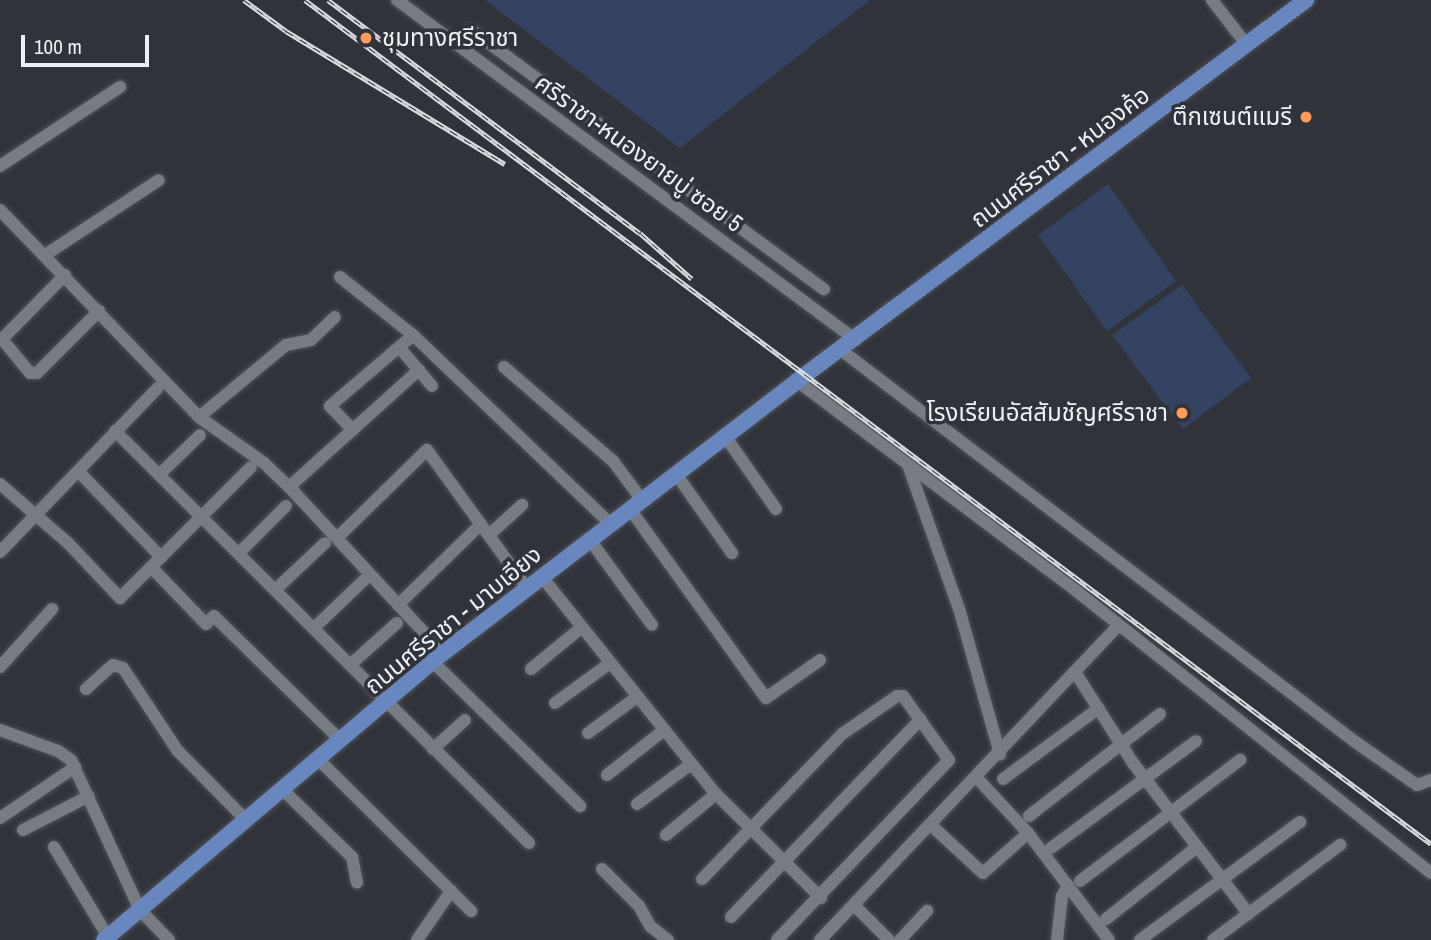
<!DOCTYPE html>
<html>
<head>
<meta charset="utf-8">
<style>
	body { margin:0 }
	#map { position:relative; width:1431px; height:940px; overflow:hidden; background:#30343a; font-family:"Archivo Narrow","Noto Sans Thai",sans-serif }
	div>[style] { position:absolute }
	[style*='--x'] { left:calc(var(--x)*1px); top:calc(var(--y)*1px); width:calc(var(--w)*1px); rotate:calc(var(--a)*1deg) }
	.green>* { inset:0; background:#334361 }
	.roads { filter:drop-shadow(0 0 2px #4f5258) drop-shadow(0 0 2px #4f5258) }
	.minor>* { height:12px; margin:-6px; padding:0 6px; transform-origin:6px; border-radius:6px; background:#777b82 }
	.major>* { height:16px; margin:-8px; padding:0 8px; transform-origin:8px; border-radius:8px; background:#6987bf }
	.rail>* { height:5px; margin-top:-2.5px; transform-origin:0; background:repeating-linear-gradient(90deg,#30343a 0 8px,#dadde1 0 16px); box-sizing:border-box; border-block:2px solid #dadde1 }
	.dots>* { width:19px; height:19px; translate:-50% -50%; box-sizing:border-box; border:4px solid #30343a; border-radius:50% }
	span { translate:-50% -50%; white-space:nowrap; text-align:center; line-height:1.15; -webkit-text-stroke:7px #30343a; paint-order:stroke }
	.poi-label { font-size:24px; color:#edf0f4 }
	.left { translate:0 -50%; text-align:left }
	.right { translate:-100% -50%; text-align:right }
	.street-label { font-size:24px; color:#edf0f4 }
	.scale { position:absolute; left:21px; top:35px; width:128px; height:32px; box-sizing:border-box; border:4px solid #edf0f4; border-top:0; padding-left:9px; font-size:21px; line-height:24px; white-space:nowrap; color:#edf0f4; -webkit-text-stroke:5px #30343a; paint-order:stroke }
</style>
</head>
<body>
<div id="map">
	<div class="green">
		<i style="clip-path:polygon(485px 0,870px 0,680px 148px)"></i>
		<i style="clip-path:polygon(1108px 184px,1176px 281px,1107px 331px,1038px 235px)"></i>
		<i style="clip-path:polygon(1182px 285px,1251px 378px,1183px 429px,1112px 335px)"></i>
	</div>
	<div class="roads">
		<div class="minor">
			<i style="--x:397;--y:0;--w:571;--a:36.53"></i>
			<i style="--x:1212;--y:0;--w:56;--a:52.3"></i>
			<i style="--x:471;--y:30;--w:438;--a:36.3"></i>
			<i style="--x:0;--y:166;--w:144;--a:-33.4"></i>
			<i style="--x:0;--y:210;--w:287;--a:46.1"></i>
			<i style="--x:199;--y:417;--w:80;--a:35.3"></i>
			<i style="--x:264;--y:463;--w:42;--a:44"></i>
			<i style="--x:294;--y:492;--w:219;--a:47.2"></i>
			<i style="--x:45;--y:255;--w:136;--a:-33.3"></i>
			<i style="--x:65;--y:275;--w:90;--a:134.5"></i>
			<i style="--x:2;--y:339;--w:44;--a:50.5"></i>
			<i style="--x:30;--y:373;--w:7;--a:0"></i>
			<i style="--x:37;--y:373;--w:88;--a:-45"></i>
			<i style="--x:340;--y:277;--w:93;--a:38.5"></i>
			<i style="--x:413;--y:335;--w:274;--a:43.7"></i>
			<i style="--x:399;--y:347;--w:51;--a:49.8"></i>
			<i style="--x:841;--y:350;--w:645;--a:37.31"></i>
			<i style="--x:1354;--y:741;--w:77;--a:34.9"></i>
			<i style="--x:1417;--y:785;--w:15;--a:-20"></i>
			<i style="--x:504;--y:367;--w:144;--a:40.8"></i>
			<i style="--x:613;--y:461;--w:49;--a:53.4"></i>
			<i style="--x:797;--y:381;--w:346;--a:36.9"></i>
			<i style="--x:1074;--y:589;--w:456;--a:38.5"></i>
			<i style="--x:199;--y:417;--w:113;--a:-39.6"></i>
			<i style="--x:286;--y:345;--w:25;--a:-11"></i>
			<i style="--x:311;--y:340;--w:33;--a:-44"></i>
			<i style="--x:353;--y:430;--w:33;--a:-134"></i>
			<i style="--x:330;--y:406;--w:109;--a:-40.5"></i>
			<i style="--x:115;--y:431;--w:584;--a:44.86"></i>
			<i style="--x:725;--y:436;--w:89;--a:55.1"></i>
			<i style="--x:908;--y:465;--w:156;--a:70.5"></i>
			<i style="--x:960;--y:612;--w:148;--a:74.3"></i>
			<i style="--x:78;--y:471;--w:120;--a:46"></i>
			<i style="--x:676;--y:474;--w:97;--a:54.7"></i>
			<i style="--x:159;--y:475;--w:57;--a:-44.3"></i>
			<i style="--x:0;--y:484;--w:90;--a:40.9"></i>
			<i style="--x:68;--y:543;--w:76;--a:46.6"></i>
			<i style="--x:120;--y:598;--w:185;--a:-45"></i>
			<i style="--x:289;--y:487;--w:175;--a:-42"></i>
			<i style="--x:630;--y:509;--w:233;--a:54.3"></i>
			<i style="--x:766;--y:698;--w:66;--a:-35.1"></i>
			<i style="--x:489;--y:535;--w:45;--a:-42.3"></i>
			<i style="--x:337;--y:538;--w:126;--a:-44.4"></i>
			<i style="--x:427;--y:450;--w:170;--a:54.1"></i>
			<i style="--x:590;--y:540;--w:105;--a:53.9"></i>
			<i style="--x:0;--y:552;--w:228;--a:-46.1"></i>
			<i style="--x:240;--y:552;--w:65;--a:-45"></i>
			<i style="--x:151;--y:567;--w:79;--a:46"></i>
			<i style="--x:206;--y:624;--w:11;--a:-45"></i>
			<i style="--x:214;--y:616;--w:177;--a:44.5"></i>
			<i style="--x:542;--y:577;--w:278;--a:51.3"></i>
			<i style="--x:716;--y:794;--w:148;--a:44.7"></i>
			<i style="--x:276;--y:589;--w:67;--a:-43.2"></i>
			<i style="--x:398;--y:605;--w:116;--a:-44.3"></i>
			<i style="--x:314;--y:628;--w:69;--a:-43.8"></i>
			<i style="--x:433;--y:662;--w:206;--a:44.4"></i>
			<i style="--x:350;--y:665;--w:63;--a:-41.8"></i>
			<i style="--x:0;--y:667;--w:78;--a:-48.1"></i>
			<i style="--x:531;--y:669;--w:66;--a:-39.5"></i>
			<i style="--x:1075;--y:672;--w:108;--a:57.5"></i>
			<i style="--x:1133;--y:763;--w:190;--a:52.5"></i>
			<i style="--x:86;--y:689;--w:36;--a:-42"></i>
			<i style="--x:113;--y:665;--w:10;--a:17"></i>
			<i style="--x:123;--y:668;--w:98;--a:56.6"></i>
			<i style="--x:177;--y:750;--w:100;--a:45.4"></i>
			<i style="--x:555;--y:703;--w:68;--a:-36"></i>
			<i style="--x:0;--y:730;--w:62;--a:19.9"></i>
			<i style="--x:58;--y:751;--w:16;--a:35"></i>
			<i style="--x:71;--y:760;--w:165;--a:65.3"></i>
			<i style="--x:140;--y:910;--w:42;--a:46"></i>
			<i style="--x:588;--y:733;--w:61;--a:-36.3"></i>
			<i style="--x:433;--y:749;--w:43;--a:-42.2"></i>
			<i style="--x:318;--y:759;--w:216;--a:44.8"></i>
			<i style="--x:607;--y:775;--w:73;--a:-38.3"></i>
			<i style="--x:977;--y:778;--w:75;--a:47.2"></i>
			<i style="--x:1028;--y:833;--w:134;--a:52.9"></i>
			<i style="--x:1003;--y:779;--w:119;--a:-36.5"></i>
			<i style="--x:283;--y:790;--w:96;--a:44.2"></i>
			<i style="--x:352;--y:857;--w:26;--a:79"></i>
			<i style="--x:637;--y:804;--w:67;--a:-36.5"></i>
			<i style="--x:1029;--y:816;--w:166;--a:-37.9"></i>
			<i style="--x:0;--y:818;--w:91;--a:-34.2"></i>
			<i style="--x:932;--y:826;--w:69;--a:42.7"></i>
			<i style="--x:983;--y:873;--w:60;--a:-41.6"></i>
			<i style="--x:23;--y:830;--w:74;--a:-27.3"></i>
			<i style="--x:666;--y:835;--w:65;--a:-39.4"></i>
			<i style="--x:54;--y:847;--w:105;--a:59"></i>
			<i style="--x:1051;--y:848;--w:180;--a:-36.4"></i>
			<i style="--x:602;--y:869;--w:52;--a:45"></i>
			<i style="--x:639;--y:906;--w:23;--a:61"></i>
			<i style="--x:650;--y:926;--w:23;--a:38"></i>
			<i style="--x:702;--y:879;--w:202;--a:-46"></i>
			<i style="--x:842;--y:734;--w:67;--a:-34.6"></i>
			<i style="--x:897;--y:696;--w:6;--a:0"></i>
			<i style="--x:903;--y:696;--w:79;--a:54.3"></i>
			<i style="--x:949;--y:760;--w:249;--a:133.7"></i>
			<i style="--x:1080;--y:881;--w:201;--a:-37.1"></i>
			<i style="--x:854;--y:905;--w:49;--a:45"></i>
			<i style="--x:731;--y:917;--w:274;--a:-46.2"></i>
			<i style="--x:1106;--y:919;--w:116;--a:-38.4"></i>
			<i style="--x:417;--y:940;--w:60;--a:-55.2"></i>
			<i style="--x:820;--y:940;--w:434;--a:-46.5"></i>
			<i style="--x:900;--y:940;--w:40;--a:-47"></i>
			<i style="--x:1057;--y:940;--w:44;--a:-83.5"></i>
			<i style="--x:1062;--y:896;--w:12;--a:-59"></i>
			<i style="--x:1140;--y:940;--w:199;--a:-36.4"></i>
			<i style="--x:1213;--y:940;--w:159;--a:-36.8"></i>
		</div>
		<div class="major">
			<i style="--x:104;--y:940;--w:444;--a:-40.3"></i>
			<i style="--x:443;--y:653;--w:446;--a:-37.5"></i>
			<i style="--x:797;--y:381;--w:636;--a:-36.82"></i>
		</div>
	</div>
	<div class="rail">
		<i style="--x:244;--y:0;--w:52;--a:36.4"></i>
		<i style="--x:286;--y:31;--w:256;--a:31.3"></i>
		<i style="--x:305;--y:0;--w:1407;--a:36.85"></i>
		<i style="--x:328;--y:0;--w:389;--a:36.8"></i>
		<i style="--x:640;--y:233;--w:69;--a:41.5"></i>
	</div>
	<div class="dots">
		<i style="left:366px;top:38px;background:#ff9b5a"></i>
		<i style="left:1306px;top:117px;background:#ff9b5a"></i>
		<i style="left:1182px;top:413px;background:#ff9b5a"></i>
	</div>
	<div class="poi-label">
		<span class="left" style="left:382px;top:38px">ชุมทางศรีราชา</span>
		<span class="right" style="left:1292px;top:117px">ตึกเซนต์แมรี</span>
		<span class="right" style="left:1168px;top:413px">โรงเรียนอัสสัมชัญศรีราชา</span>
	</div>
	<div class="street-label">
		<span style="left:639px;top:153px;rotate:36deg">ศรีราชา-หนองยายบู่ ซอย 5</span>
		<span style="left:1060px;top:157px;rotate:-37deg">ถนนศรีราชา - หนองค้อ</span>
		<span style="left:453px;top:620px;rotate:-39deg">ถนนศรีราชา - มาบเอียง</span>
	</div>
	<div class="scale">100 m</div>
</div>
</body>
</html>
